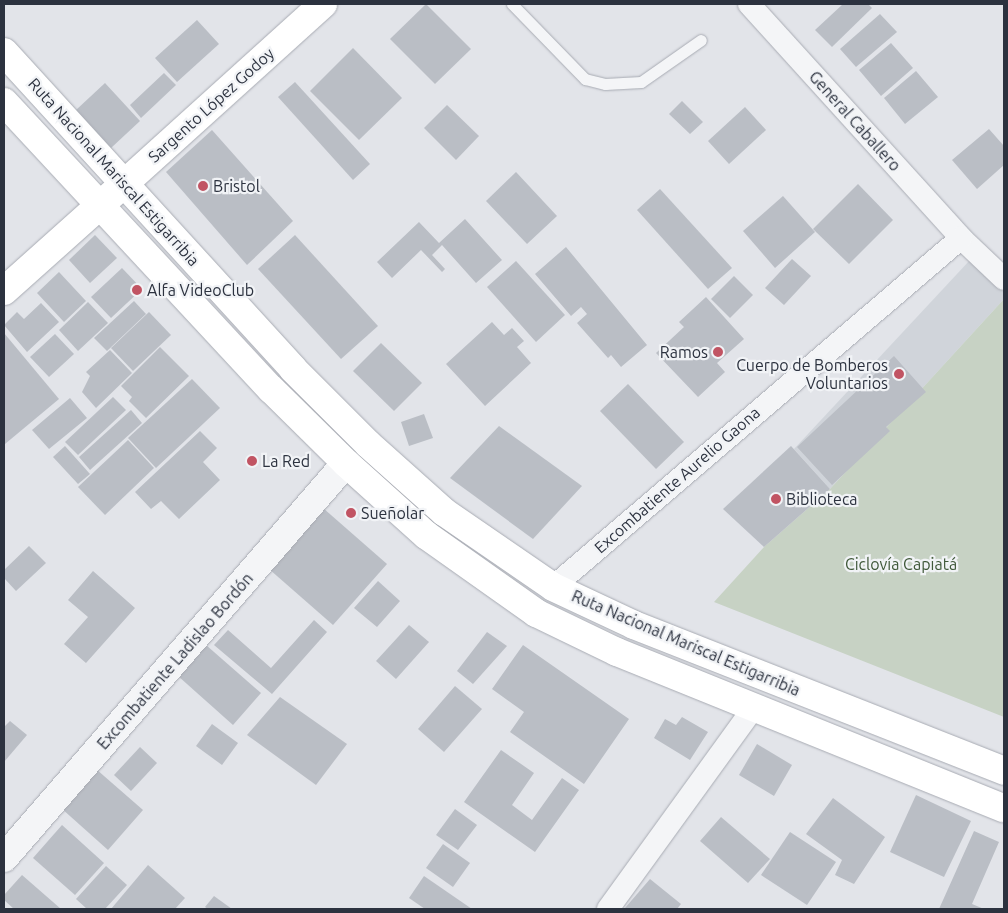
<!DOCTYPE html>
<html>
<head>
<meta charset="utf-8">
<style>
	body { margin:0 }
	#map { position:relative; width:1008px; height:913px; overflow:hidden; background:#e2e4e9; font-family:Ubuntu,sans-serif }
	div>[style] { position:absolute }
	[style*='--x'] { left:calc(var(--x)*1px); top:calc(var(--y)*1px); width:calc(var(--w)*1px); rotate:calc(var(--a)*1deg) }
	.built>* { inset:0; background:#d0d4da }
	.green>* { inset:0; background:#c7d2c4 }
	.building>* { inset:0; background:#babec5 }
	.roads { filter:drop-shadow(0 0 1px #a8abb3) drop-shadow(0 0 1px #a8abb3) }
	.service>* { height:11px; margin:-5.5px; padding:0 5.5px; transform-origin:5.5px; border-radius:5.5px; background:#f4f5f7 }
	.minor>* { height:22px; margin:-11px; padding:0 11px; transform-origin:11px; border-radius:11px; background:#f4f5f7 }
	.tertiary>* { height:28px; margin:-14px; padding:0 14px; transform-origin:14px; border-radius:14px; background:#f4f5f7 }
	.secondary>* { height:28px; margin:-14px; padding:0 14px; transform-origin:14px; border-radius:14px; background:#fff }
	.primary>* { height:28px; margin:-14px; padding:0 14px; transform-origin:14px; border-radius:14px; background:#fff }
	.trunk>* { height:28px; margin:-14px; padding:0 14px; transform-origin:14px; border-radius:14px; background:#fff }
	.dots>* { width:14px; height:14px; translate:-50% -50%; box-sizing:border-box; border:2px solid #f1f3f6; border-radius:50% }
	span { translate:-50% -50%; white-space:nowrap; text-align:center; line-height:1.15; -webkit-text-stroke:4.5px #f1f3f6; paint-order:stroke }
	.street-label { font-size:16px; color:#2c323f }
	.poi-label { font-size:16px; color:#2c323f }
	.left { translate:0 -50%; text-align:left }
	.right { translate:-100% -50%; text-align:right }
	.park-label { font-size:16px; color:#40593a }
	.frame { position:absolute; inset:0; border:5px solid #2c323f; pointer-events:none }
</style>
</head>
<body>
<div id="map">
	<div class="built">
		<i style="clip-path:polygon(970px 260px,1004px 292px,1004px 299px,830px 489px,794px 449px)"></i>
	</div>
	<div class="green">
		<i style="clip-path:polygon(1004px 299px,1004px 717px,714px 602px,764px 547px,830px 489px)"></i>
	</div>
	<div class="building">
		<i style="clip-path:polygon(426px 4px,471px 49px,435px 84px,390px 39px)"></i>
		<i style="clip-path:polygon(843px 4px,868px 4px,872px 8px,832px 47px,815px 30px)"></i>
		<i style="clip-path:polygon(880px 14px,897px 32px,856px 67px,840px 49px)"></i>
		<i style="clip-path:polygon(197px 20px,219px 44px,177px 82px,155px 58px)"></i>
		<i style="clip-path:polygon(891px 43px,913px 68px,881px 96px,859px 70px)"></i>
		<i style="clip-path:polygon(353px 48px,402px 98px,359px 140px,310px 91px)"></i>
		<i style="clip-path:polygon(916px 71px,938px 97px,905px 124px,884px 98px)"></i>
		<i style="clip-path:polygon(164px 73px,176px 85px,141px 118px,130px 105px)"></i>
		<i style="clip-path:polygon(295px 82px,370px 164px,353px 180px,278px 97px)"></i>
		<i style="clip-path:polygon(105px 83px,140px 121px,111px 148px,76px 110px)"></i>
		<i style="clip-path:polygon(682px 101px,703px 122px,690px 134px,669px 114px)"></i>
		<i style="clip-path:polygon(447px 105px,479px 136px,456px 160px,424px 128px)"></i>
		<i style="clip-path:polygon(745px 107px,766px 130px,729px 164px,708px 141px)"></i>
		<i style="clip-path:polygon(989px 129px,1004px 146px,1004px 165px,977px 189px,952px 160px)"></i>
		<i style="clip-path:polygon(212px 130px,293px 221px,247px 265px,166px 172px)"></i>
		<i style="clip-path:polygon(516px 172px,557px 216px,527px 244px,486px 201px)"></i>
		<i style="clip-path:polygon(858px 184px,893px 220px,849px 264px,813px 229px)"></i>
		<i style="clip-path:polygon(660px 189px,732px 268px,708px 289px,637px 210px)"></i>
		<i style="clip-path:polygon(783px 196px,815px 232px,775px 268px,743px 231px)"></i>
		<i style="clip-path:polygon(465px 219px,502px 260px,476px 283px,442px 245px,432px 255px,445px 269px,442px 272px,421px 250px,392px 278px,377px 262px,419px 222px,439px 243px)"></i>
		<i style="clip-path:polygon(95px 235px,117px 258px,90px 283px,69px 260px)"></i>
		<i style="clip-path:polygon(295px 235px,378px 326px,341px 359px,258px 269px)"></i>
		<i style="clip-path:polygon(566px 247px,647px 345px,621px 367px,611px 355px,608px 358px,577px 323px,587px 314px,581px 307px,571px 316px,535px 274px)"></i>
		<i style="clip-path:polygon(792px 259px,811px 276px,784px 305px,765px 288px)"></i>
		<i style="clip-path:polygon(516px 261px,565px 315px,536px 342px,487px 287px)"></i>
		<i style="clip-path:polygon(122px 268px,142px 289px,111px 318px,91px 297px)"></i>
		<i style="clip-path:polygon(59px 272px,86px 301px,64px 322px,37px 293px)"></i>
		<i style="clip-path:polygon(734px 276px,753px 295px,730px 318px,711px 299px)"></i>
		<i style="clip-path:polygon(706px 297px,744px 339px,717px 363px,725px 372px,698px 397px,656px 353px,684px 327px,679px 322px)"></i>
		<i style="clip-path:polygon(134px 301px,146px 314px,107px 351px,94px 338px)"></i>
		<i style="clip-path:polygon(88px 302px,108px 323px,78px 351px,59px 330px)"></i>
		<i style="clip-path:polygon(41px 303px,59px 322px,27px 352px,4px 325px,17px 312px,24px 319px)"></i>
		<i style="clip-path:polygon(149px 312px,171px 335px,133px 371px,111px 348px)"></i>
		<i style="clip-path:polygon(492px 322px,504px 335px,512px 328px,524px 341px,517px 347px,531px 363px,485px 406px,446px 364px)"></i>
		<i style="clip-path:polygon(4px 333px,59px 399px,5px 444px,4px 443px)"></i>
		<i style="clip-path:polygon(55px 334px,74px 354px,49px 377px,30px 357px)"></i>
		<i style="clip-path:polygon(381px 343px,422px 383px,394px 411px,353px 371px)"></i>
		<i style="clip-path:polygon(160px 347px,189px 376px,146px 418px,129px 401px,132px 397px,121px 386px)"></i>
		<i style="clip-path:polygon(110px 350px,132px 373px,96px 408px,82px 392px,90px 376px,86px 372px)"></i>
		<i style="clip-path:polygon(894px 356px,926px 392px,886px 427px,890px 431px,832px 485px,797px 447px)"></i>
		<i style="clip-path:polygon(192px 379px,220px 408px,156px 468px,128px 438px)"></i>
		<i style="clip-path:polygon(628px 384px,684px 442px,656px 469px,600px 411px)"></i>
		<i style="clip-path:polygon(113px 397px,126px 410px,78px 455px,65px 442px)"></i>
		<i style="clip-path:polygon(70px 398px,87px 418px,49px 449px,32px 430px)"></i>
		<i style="clip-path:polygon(131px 410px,142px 423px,90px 470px,79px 457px)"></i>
		<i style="clip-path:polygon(424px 414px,433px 438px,409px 446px,401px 422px)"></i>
		<i style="clip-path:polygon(499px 426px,582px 486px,533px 539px,450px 478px)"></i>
		<i style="clip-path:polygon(200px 431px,217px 448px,203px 462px,220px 480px,179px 519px,161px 501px,151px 509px,135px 492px)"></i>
		<i style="clip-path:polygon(128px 440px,154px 468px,105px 515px,78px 487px)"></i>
		<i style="clip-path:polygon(65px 446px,90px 474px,78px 484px,53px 457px)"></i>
		<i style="clip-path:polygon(791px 446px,830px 489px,764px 547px,723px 509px)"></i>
		<i style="clip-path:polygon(323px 508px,387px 564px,333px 625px,269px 569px)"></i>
		<i style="clip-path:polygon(29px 546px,46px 563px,16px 591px,4px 578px,4px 570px)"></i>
		<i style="clip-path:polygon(93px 571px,135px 608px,86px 663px,64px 644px,88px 617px,68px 600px)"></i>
		<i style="clip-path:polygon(378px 581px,400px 601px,377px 627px,354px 608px)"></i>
		<i style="clip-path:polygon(314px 620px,327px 632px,272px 694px,214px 645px,228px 630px,271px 668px)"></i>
		<i style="clip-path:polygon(409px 625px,429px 642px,396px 679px,376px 661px)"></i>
		<i style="clip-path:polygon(487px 632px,507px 646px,473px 684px,457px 671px)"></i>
		<i style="clip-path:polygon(206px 645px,261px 693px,233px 725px,178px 676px)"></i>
		<i style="clip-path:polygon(523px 645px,629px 719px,584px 784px,510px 732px,524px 712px,492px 689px)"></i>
		<i style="clip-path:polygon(455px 686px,482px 709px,444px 752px,418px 729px)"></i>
		<i style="clip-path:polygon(280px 697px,347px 744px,316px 785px,247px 735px)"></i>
		<i style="clip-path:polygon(682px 717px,708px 732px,690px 760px,654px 738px,665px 719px,676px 725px)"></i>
		<i style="clip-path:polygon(10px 721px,27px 735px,4px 762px,4px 727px)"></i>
		<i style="clip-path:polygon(212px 724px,238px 743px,222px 765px,196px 746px)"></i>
		<i style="clip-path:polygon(757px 744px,792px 765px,774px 796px,739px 775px)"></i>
		<i style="clip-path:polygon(140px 747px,157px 763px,131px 791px,114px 775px)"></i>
		<i style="clip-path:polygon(501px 750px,534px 773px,512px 805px,532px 820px,562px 778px,579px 790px,535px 852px,464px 802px)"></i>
		<i style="clip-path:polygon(96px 769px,143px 810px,108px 850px,61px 808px)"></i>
		<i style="clip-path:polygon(916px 795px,971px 821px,944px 877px,890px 852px)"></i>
		<i style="clip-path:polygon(833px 798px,885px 837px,854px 884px,835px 875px,842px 860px,806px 834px)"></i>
		<i style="clip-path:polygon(455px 809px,477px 825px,458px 850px,436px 835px)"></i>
		<i style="clip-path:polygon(721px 817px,770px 859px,748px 883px,700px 841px)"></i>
		<i style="clip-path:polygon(62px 825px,104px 863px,75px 895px,33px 858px)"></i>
		<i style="clip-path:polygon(974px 831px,999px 842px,972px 904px,984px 909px,939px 909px)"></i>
		<i style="clip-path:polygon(790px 832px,836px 862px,807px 905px,761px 875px)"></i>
		<i style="clip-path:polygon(443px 844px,470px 863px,453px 887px,426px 868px)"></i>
		<i style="clip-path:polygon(148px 865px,185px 898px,175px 909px,111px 909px)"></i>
		<i style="clip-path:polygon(106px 866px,127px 885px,105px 909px,87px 909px,76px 899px)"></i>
		<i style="clip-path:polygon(22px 875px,61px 909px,14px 909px,4px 900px,4px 895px)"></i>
		<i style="clip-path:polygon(424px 876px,472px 909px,425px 909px,409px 898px)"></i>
		<i style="clip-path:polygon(650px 879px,681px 904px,677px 909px,625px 908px)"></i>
		<i style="clip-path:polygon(214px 896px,232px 909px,208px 909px,205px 907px)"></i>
	</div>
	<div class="roads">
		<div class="service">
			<i style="--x:512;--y:4;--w:105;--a:45.8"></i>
			<i style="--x:585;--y:79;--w:21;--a:14"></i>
			<i style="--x:605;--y:84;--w:36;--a:-3"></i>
			<i style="--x:641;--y:82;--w:73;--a:-35"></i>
		</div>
		<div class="minor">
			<i style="--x:749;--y:4;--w:316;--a:47.8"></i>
			<i style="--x:961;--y:238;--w:59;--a:43.6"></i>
			<i style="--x:553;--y:587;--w:537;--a:-40.54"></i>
			<i style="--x:608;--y:909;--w:249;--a:-54.1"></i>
		</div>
		<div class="tertiary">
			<i style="--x:4;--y:858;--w:522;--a:-49.11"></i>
		</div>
		<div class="secondary">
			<i style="--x:125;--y:183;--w:267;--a:-42.1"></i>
		</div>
		<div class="primary">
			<i style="--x:4;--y:291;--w:162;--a:-41.8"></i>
		</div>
		<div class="trunk">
			<i style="--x:4;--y:52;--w:429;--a:47.6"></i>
			<i style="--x:293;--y:369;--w:106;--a:45"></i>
			<i style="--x:368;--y:444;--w:102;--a:41.8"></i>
			<i style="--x:444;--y:512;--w:132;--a:34.5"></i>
			<i style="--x:553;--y:587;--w:89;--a:25.1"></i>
			<i style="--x:634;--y:625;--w:398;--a:21.5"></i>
			<i style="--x:4;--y:102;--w:392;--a:47.1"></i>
			<i style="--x:271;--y:389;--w:105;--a:44.6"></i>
			<i style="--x:346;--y:463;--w:108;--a:42"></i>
			<i style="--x:426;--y:535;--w:135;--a:35.3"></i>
			<i style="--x:536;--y:613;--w:90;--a:25.7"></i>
			<i style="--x:617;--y:652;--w:417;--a:22"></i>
		</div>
	</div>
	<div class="dots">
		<i style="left:203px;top:186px;background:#c15463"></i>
		<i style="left:137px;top:290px;background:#c15463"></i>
		<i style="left:718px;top:352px;background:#c15463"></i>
		<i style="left:899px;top:374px;background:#c15463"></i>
		<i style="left:252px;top:461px;background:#c15463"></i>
		<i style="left:776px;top:499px;background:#c15463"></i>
		<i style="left:351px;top:513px;background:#c15463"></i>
	</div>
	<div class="street-label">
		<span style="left:211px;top:105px;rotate:-42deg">Sargento López Godoy</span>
		<span style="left:855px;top:121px;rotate:48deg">General Caballero</span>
		<span style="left:114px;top:172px;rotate:48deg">Ruta Nacional Mariscal Estigarribia</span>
		<span style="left:677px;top:480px;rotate:-41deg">Excombatiente Aurelio Gaona</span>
		<span style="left:686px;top:643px;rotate:23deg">Ruta Nacional Mariscal Estigarribia</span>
		<span style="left:175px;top:661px;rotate:-49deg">Excombatiente Ladislao Bordón</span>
	</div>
	<div class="poi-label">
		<span class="left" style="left:213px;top:186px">Bristol</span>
		<span class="left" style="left:147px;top:290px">Alfa VideoClub</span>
		<span class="right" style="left:708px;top:352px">Ramos</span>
		<span class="right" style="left:888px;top:374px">Cuerpo de Bomberos<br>Voluntarios</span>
		<span class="left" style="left:262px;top:461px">La Red</span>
		<span class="left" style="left:786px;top:499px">Biblioteca</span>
		<span class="left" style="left:361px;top:513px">Sueñolar</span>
	</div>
	<div class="park-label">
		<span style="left:901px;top:564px">Ciclovía Capiatá</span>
	</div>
	<div class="frame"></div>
</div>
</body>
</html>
